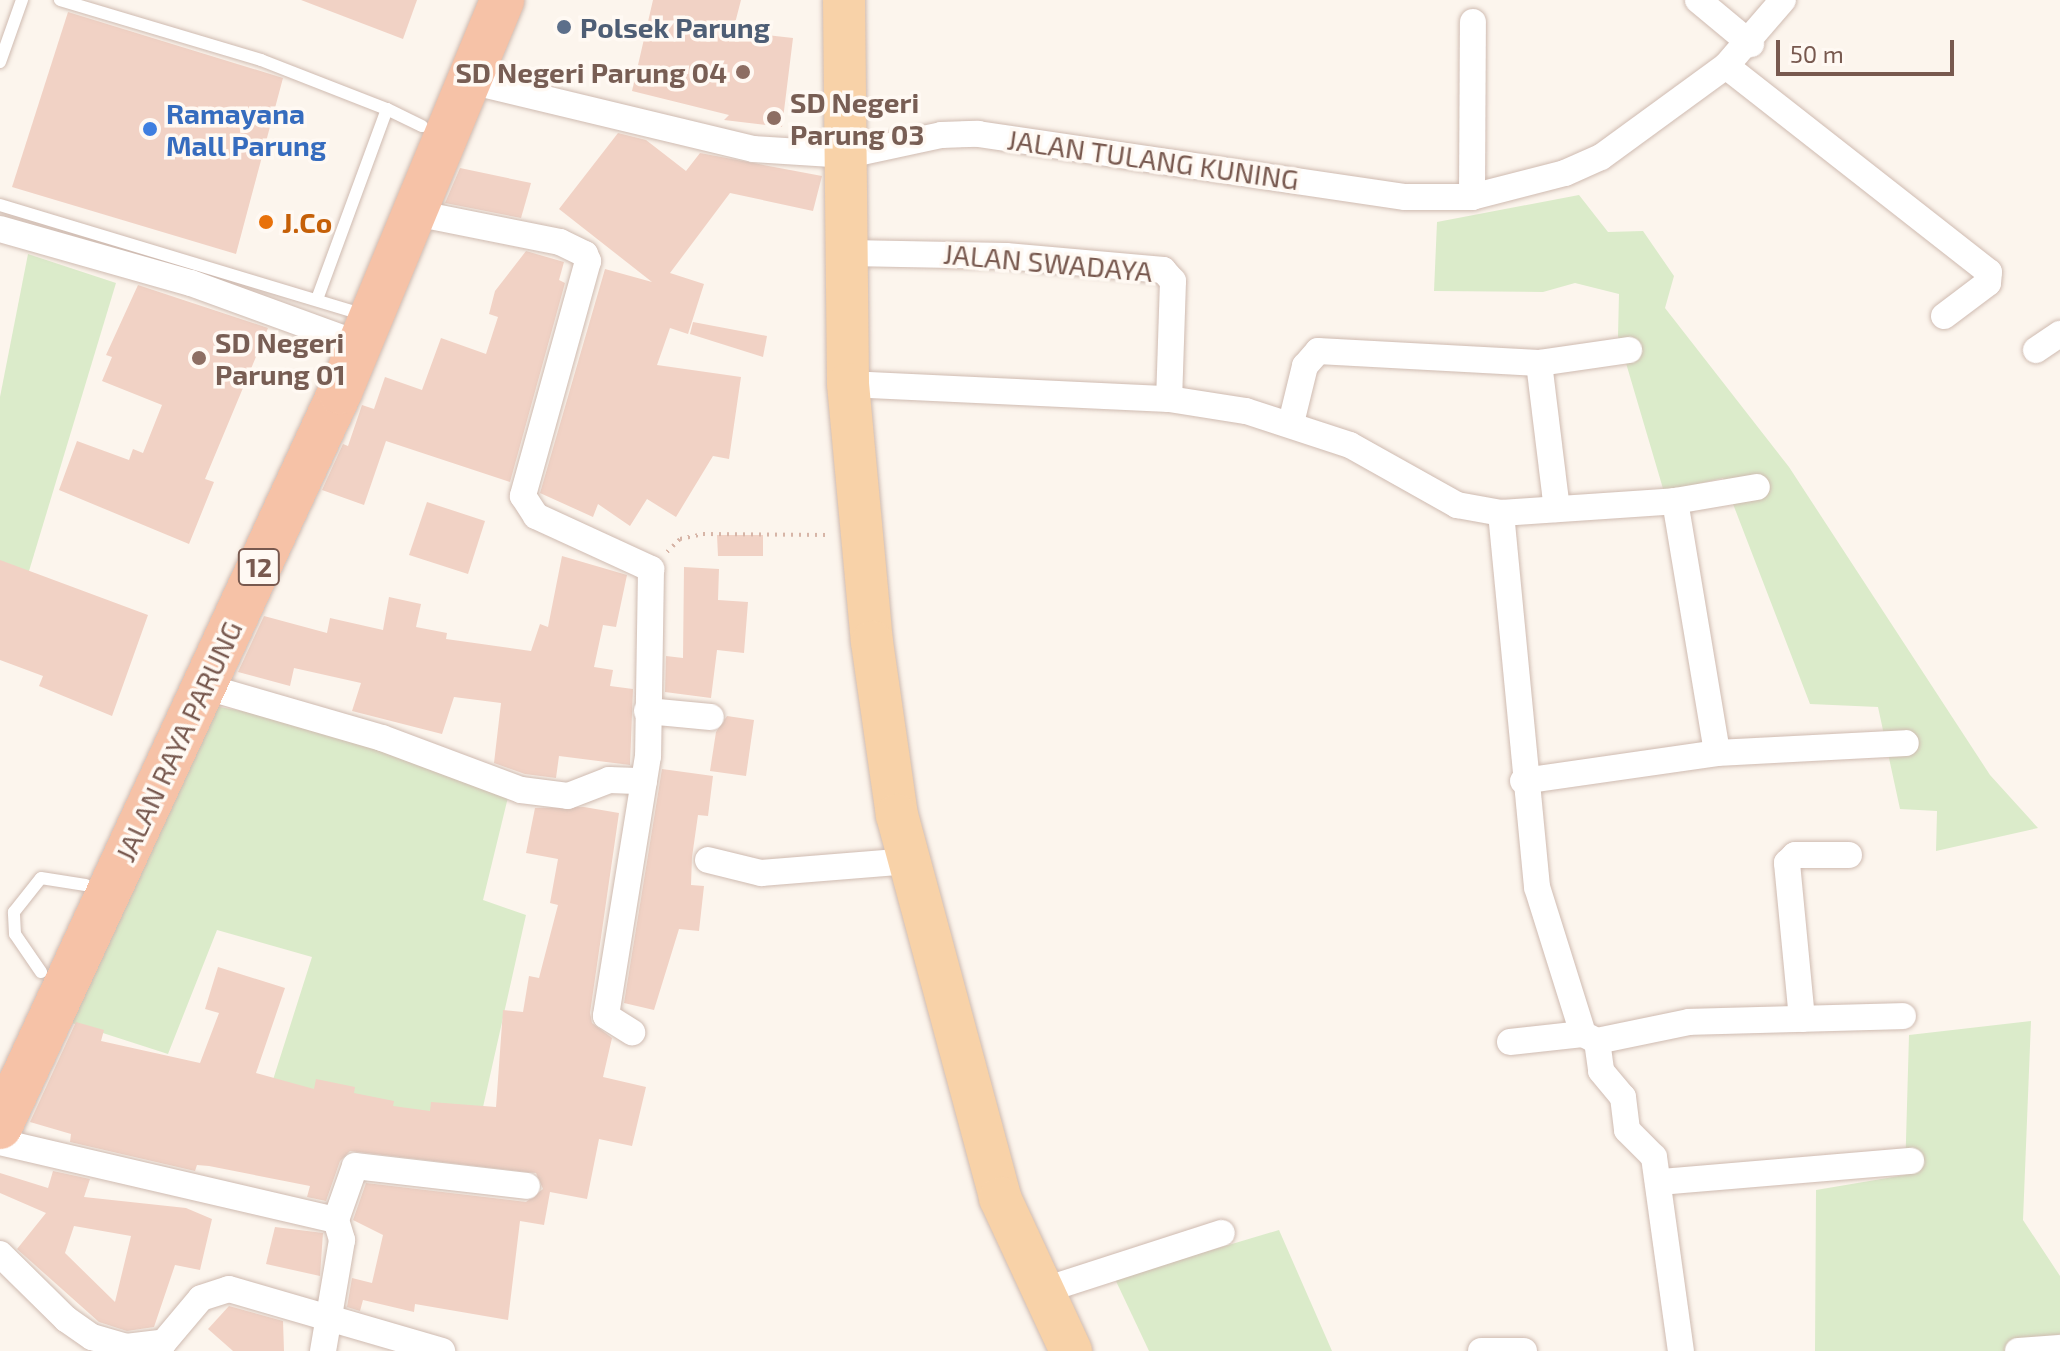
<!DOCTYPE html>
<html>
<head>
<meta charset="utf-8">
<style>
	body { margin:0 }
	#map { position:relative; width:2060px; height:1351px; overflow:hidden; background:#fcf5ed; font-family:"Exo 2",sans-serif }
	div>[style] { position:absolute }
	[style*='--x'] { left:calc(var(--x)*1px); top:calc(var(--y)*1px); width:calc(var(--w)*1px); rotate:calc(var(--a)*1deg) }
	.green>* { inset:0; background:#dbebca }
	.building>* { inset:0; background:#f1d2c5 }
	.path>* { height:4px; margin-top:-2px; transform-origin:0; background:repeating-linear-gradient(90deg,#d7b5a7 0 2px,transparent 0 8px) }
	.roads { filter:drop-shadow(0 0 2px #cfbbb1) drop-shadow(0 0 2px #cfbbb1) }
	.service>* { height:12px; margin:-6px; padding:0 6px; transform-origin:6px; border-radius:6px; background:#fff }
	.minor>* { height:26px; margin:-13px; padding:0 13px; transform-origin:13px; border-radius:13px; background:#fff }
	.primary>* { height:42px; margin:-21px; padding:0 21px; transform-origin:21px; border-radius:21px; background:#f8d2a8 }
	.trunk>* { height:44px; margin:-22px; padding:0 22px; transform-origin:22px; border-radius:22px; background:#f6c2a7 }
	.dots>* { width:22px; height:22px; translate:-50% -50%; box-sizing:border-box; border:4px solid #fff9f3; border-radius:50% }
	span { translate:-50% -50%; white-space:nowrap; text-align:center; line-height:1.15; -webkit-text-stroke:7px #fff9f3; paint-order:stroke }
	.shield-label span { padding:2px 6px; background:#fff9f3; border:2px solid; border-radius:6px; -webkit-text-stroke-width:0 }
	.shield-label { font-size:26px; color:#78594f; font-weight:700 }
	.service-label { font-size:28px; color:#4e5e75; font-weight:700 }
	.left { translate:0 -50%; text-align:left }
	.education-label { font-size:28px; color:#785e54; font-weight:700 }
	.right { translate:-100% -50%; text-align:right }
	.shop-label { font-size:28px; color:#366cbe; font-weight:700 }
	.street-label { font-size:28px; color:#78594f }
	.food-label { font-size:28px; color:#c56008; font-weight:700 }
	.scale { position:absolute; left:1776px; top:40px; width:178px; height:36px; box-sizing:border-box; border:4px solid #78594f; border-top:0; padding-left:10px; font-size:24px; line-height:28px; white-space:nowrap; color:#78594f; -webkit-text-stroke:6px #fff9f3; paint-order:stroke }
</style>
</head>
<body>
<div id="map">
	<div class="green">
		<i style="clip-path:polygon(1579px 195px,1608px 232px,1643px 231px,1674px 276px,1665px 308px,1789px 467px,1990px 775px,2038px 828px,1936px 851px,1937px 811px,1900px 809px,1878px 707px,1810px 704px,1723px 478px,1664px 492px,1618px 336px,1619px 294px,1575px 283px,1543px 292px,1434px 291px,1437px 222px)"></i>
		<i style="clip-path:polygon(28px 254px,116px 283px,26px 581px,0 572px,0 397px)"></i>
		<i style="clip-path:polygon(186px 701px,315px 724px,510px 789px,483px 900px,526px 915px,479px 1125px,272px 1083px,312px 957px,217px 930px,168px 1054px,47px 1015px)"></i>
		<i style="clip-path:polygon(2031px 1021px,2023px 1220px,2060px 1276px,2060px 1334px,2009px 1351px,1815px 1351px,1816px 1190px,1905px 1175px,1909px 1035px)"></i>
		<i style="clip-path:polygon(1279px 1230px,1332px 1351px,1149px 1351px,1115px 1279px)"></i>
	</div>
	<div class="building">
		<i style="clip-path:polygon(301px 0,417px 0,403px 39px)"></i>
		<i style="clip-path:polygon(653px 0,741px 0,733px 31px,793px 38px,782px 127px,724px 120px,729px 115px,632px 91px)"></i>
		<i style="clip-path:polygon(68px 12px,283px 78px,236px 254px,12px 187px)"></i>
		<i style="clip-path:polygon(618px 133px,646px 140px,686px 171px,700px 153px,822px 176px,813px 211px,730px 193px,670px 273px,704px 284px,688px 334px,670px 328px,657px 365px,741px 377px,729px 459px,713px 456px,676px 517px,647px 499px,630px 526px,598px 504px,593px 517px,540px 493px,605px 269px,652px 282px,559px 209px)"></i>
		<i style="clip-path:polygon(460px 168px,531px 183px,521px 218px,445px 203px)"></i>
		<i style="clip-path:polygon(526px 251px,564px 262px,559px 280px,565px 283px,510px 482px,386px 441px,364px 505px,322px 490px,343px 444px,348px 446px,362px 405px,374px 409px,385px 377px,422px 390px,441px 338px,486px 354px,498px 317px,489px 314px,495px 291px)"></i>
		<i style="clip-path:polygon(138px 285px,268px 328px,205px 479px,214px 482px,189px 544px,59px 490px,77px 441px,129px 460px,133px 449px,143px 453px,162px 405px,102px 381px,112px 357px,106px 355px)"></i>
		<i style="clip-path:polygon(693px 322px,767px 336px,763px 357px,690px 334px)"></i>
		<i style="clip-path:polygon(427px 502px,485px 521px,468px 574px,409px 555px)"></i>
		<i style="clip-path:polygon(717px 535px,763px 535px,763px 556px,718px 556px)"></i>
		<i style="clip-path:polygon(562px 556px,627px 575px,616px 627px,603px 625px,594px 667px,613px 670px,610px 686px,633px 689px,630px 765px,559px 756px,556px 778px,525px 774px,494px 763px,501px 703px,454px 697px,442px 734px,352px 711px,361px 683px,294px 668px,290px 686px,238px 672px,264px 616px,327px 633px,330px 618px,383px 630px,389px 597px,421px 604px,416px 627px,447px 633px,446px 639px,531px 651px,540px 624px,548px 627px)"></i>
		<i style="clip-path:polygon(0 560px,148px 615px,112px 716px,39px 686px,43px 676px,0 660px)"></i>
		<i style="clip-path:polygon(684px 567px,719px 569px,718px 600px,748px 602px,744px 653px,717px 650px,711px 698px,665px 692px,666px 656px,683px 658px)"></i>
		<i style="clip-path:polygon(727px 716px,754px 720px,746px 776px,710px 771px,716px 732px)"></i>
		<i style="clip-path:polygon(662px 769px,713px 776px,708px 816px,698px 815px,692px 857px,691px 885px,704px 886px,699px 931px,679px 929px,654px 1010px,624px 1003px)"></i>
		<i style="clip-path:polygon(584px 807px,619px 813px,590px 1013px,592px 1023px,612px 1038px,603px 1077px,646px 1087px,632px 1146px,599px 1139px,587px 1199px,550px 1192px,544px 1225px,520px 1221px,508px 1320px,415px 1304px,414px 1312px,363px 1300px,360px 1311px,347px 1307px,352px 1278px,372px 1283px,383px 1235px,353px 1220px,366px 1183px,526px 1202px,543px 1189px,536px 1173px,350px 1151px,340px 1161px,326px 1201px,307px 1197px,310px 1186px,209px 1166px,197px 1165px,195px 1171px,70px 1142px,71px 1134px,30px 1122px,76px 1022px,104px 1030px,101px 1041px,200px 1063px,219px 1013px,205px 1009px,218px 967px,285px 988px,256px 1073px,314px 1089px,316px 1079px,355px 1087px,354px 1093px,394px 1101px,393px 1106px,430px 1111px,431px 1102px,496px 1107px,503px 1010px,523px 1012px,529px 976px,539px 978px,558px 905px,550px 903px,558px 859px,526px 853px,535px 808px)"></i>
		<i style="clip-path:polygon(evenodd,53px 1171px,90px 1179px,84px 1197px,186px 1208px,212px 1219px,200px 1270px,175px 1265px,154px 1327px,127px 1331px,99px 1322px,17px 1249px,46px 1213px,0 1193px,0 1173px,48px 1188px,53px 1171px,74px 1226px,131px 1236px,115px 1302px,65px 1253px,74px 1226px)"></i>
		<i style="clip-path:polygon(275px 1227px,323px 1233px,320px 1276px,266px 1264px)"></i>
		<i style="clip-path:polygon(229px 1306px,283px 1321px,284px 1351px,233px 1351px,208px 1329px)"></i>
	</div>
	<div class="path">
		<i style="--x:667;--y:552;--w:18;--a:-45"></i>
		<i style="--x:680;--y:539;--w:24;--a:-12"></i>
		<i style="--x:703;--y:534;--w:126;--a:0.5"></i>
	</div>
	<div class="roads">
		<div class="service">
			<i style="--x:60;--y:0;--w:210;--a:16.6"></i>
			<i style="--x:261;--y:60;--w:135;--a:21.3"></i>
			<i style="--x:387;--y:109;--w:202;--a:110.2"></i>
			<i style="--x:0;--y:62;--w:66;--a:-70.5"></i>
			<i style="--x:387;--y:109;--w:39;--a:26"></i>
			<i style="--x:0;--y:205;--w:380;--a:16.8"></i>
			<i style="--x:41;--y:972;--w:46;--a:-124.4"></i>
			<i style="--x:15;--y:934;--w:22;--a:-93"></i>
			<i style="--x:14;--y:912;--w:43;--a:-51.5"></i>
			<i style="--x:41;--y:878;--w:45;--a:9"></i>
		</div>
		<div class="minor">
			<i style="--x:1698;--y:0;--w:69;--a:39.7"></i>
			<i style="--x:1726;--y:66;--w:334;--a:38.1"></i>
			<i style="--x:1989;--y:272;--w:11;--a:95"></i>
			<i style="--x:1988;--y:283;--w:55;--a:143.1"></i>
			<i style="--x:466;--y:80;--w:295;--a:13.5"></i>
			<i style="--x:753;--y:149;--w:95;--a:3.6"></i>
			<i style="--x:848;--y:155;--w:95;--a:-12.1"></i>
			<i style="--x:941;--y:135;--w:37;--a:-2"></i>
			<i style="--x:978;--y:134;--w:432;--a:8.4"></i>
			<i style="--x:1405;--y:197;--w:67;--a:0"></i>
			<i style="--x:1472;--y:197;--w:96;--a:-14.5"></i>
			<i style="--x:1565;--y:173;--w:39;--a:-24"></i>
			<i style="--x:1601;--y:157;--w:155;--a:-36.1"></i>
			<i style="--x:1726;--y:66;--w:87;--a:-49.2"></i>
			<i style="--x:1472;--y:197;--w:175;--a:-89.7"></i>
			<i style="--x:410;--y:212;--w:153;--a:11.3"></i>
			<i style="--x:560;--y:242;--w:28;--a:26"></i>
			<i style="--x:585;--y:254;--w:8;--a:67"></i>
			<i style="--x:588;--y:261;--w:244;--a:105.5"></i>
			<i style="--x:523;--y:496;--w:24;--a:57"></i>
			<i style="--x:536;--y:516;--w:127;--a:24.7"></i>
			<i style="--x:651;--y:569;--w:187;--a:90.9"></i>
			<i style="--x:648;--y:756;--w:263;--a:99.2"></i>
			<i style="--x:606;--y:1016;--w:31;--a:32"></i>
			<i style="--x:0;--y:229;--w:198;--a:15.8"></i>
			<i style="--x:191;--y:283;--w:179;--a:20"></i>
			<i style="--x:849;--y:253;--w:157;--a:1.1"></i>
			<i style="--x:1006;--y:256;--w:158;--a:5.1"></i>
			<i style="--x:1163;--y:270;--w:15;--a:48"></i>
			<i style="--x:1173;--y:281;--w:118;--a:91.9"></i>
			<i style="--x:2036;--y:350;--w:29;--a:-34"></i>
			<i style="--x:1539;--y:363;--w:147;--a:83"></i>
			<i style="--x:848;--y:384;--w:321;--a:2.7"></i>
			<i style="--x:1169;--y:399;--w:78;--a:8.9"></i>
			<i style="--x:1246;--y:411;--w:109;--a:18.1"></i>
			<i style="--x:1350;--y:445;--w:123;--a:29.3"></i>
			<i style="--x:1457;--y:505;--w:45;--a:10.3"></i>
			<i style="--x:1501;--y:513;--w:174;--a:-3.9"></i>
			<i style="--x:1675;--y:501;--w:83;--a:-9.7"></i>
			<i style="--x:1291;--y:423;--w:59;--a:-76.2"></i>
			<i style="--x:1305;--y:366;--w:20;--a:-49"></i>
			<i style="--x:1318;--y:351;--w:221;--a:3.1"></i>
			<i style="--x:1539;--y:363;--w:91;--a:-8.2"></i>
			<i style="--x:1675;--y:501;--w:255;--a:80.5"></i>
			<i style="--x:1501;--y:513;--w:376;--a:84.5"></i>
			<i style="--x:1537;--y:887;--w:154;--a:72.6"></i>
			<i style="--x:203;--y:686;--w:186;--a:16.2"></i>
			<i style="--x:382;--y:738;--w:148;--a:20.5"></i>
			<i style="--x:521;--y:790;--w:47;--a:7.3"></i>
			<i style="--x:568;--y:796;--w:44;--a:-21.3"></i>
			<i style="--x:609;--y:780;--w:35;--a:2"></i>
			<i style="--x:647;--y:711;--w:64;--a:5.4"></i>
			<i style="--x:1523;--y:781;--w:196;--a:-8.2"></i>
			<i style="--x:1717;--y:753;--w:189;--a:-3"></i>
			<i style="--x:708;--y:860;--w:55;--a:13.8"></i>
			<i style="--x:761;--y:873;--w:149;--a:-4.6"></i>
			<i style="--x:1802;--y:1019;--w:157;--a:-95.5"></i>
			<i style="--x:1787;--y:863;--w:11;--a:-45"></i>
			<i style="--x:1795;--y:855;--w:54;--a:0"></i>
			<i style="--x:1597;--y:1041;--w:30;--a:82"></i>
			<i style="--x:1601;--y:1071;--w:34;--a:50"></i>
			<i style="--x:1623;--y:1097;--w:33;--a:83"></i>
			<i style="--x:1627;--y:1130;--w:38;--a:45"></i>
			<i style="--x:1654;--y:1157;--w:196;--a:82.1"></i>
			<i style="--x:1510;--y:1042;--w:73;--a:-6.3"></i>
			<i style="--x:1583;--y:1034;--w:16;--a:27"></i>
			<i style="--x:1597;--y:1041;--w:94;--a:-11.7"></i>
			<i style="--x:1689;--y:1022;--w:214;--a:-1.6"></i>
			<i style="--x:0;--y:1142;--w:345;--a:13.1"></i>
			<i style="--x:336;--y:1220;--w:21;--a:73"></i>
			<i style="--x:342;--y:1240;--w:113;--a:99.7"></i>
			<i style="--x:1660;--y:1182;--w:252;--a:-4.8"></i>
			<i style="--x:336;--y:1220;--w:57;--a:-70.6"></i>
			<i style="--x:355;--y:1166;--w:173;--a:6.6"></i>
			<i style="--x:0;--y:1254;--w:93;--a:44.6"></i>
			<i style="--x:66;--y:1319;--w:32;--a:35"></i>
			<i style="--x:92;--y:1337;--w:35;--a:16"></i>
			<i style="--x:126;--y:1347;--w:38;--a:-7"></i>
			<i style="--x:164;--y:1342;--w:57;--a:-49.9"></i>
			<i style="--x:201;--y:1298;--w:29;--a:-18"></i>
			<i style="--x:229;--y:1289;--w:222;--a:16.2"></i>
			<i style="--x:1039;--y:1292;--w:192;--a:-17.9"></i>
			<i style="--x:1481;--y:1351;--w:43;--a:0"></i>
			<i style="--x:2018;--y:1351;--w:42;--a:-4.1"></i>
		</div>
		<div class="primary">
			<i style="--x:844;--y:0;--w:384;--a:89.4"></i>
			<i style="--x:848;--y:384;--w:259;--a:84.7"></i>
			<i style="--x:872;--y:642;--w:175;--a:81.8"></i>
			<i style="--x:897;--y:815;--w:397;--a:74.9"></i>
			<i style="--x:1000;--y:1198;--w:169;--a:65.1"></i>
		</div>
		<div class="trunk">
			<i style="--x:0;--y:1127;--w:810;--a:-65.18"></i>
			<i style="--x:340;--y:392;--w:424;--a:-67.5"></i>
		</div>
	</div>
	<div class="dots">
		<i style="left:564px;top:27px;background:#5c6f8a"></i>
		<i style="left:743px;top:72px;background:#8d6e63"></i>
		<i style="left:774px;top:118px;background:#8d6e63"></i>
		<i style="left:150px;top:129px;background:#3f7fe0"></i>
		<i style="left:266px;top:222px;background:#e8710a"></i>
		<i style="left:199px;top:358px;background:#8d6e63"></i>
	</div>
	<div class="shield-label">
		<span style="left:259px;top:567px">12</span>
	</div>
	<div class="service-label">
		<span class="left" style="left:580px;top:27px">Polsek Parung</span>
	</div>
	<div class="education-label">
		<span class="right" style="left:727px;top:72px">SD Negeri Parung 04</span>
		<span class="left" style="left:790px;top:118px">SD Negeri<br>Parung 03</span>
		<span class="left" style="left:215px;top:358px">SD Negeri<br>Parung 01</span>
	</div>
	<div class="shop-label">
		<span class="left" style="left:166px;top:129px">Ramayana<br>Mall Parung</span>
	</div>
	<div class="street-label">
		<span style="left:1153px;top:159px;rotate:8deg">JALAN TULANG KUNING</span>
		<span style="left:1048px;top:262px;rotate:5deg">JALAN SWADAYA</span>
		<span style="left:178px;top:741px;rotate:-65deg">JALAN RAYA PARUNG</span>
	</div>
	<div class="food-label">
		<span class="left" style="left:282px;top:222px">J.Co</span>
	</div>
	<div class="scale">50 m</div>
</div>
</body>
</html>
